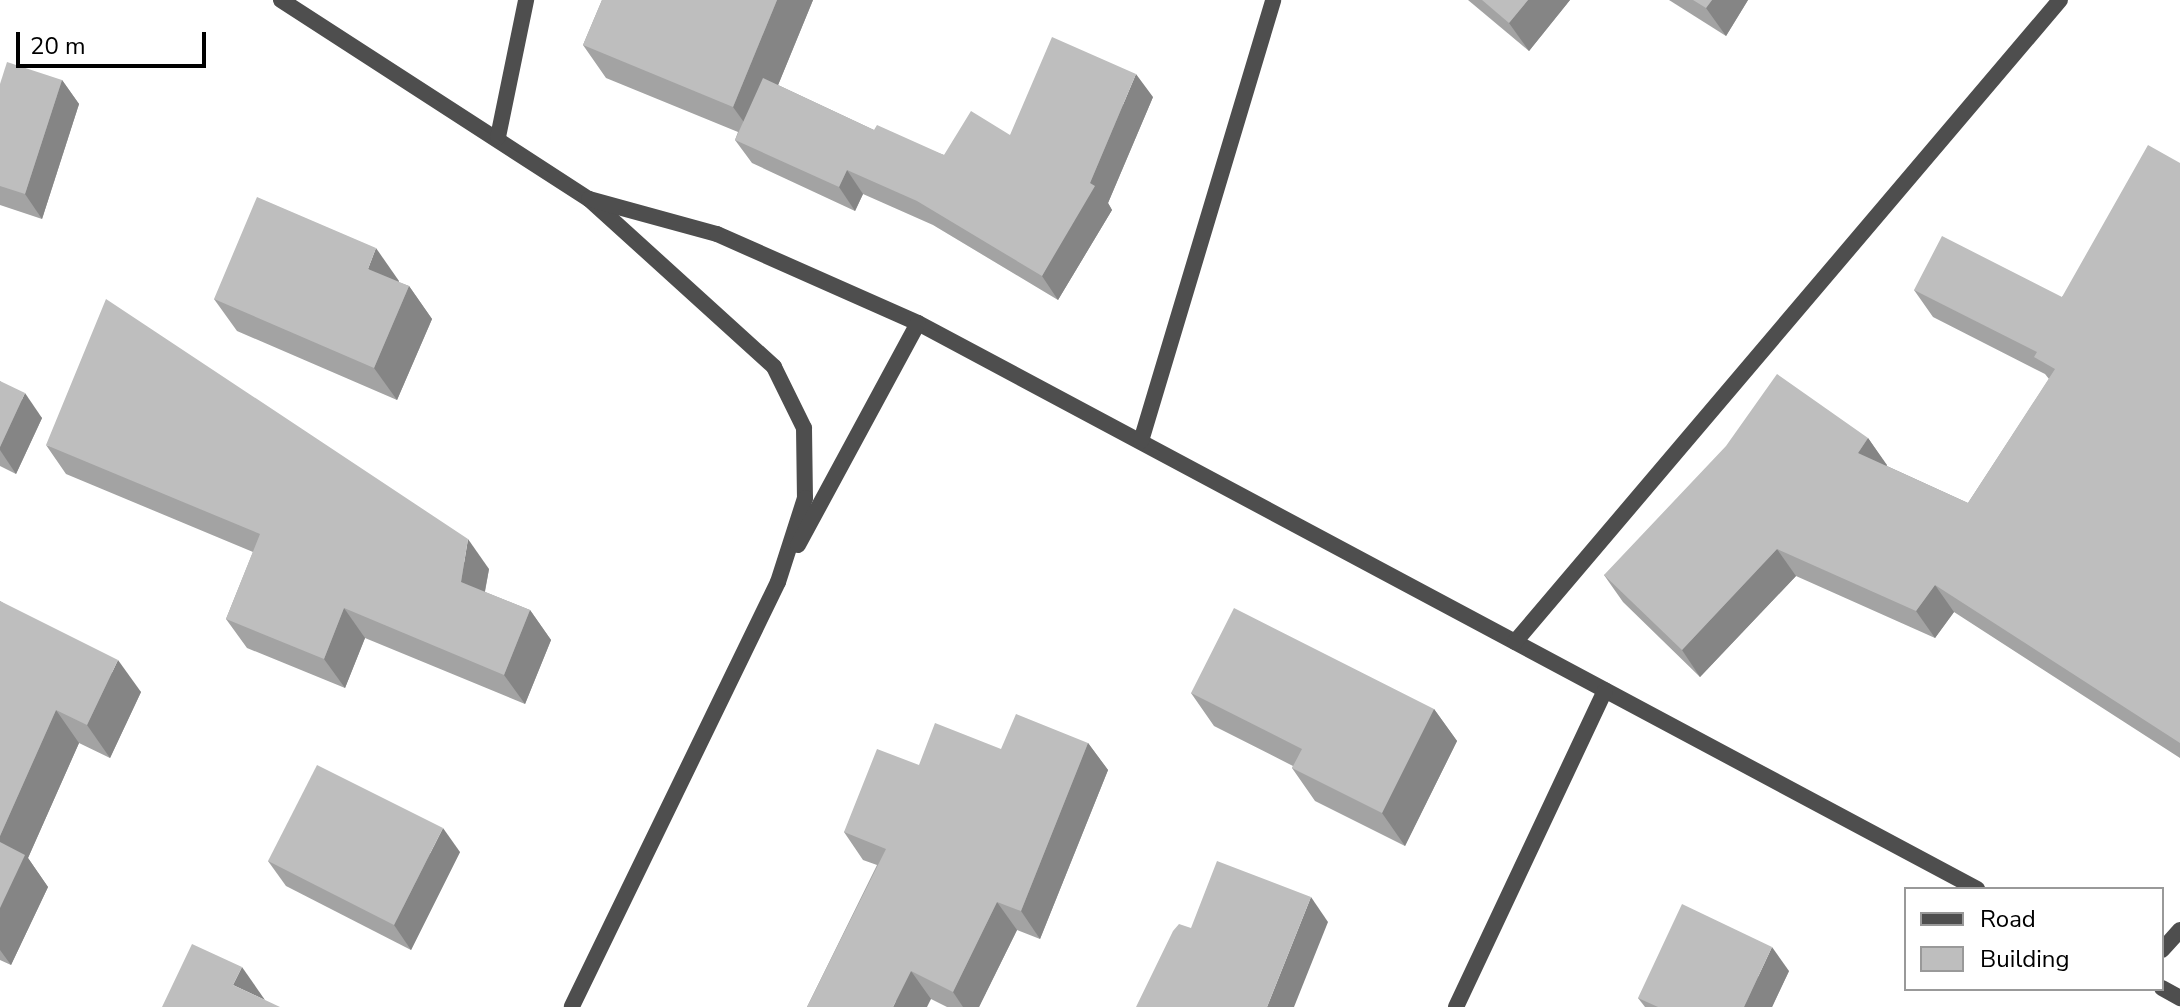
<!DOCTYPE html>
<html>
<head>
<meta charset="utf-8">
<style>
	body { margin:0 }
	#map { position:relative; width:2180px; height:1007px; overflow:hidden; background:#fff; font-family:"Nunito Sans",sans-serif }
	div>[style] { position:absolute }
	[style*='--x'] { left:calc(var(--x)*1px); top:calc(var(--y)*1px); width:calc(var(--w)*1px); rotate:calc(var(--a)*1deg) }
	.street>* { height:16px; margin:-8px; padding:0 8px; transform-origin:8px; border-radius:8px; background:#4e4e4e }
	.wall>* { inset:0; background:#a3a3a3 }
	.shaded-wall>* { inset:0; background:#858585 }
	.building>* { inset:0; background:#bebebe }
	span { translate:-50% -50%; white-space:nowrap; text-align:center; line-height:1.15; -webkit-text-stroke:6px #fff; paint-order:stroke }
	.legend { position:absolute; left:1904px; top:887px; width:260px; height:104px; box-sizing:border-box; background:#fff; border:2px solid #999; margin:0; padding:10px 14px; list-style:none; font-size:24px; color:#000 }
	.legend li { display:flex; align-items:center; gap:16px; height:40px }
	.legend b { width:40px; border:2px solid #999 }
	.scale { position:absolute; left:16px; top:32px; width:190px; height:36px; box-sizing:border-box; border:4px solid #000; border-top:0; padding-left:10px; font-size:24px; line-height:28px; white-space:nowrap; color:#000; -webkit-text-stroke:6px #fff; paint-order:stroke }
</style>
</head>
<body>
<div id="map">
	<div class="street">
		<i style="--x:281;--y:0;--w:367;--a:32.9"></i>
		<i style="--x:589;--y:199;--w:250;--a:42.2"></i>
		<i style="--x:774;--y:367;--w:68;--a:63.8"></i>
		<i style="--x:804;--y:428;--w:70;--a:89.2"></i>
		<i style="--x:805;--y:498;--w:88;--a:107.8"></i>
		<i style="--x:778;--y:582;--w:472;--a:115.9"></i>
		<i style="--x:498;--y:137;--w:140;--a:-78.4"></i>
		<i style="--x:589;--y:199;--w:133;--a:15.3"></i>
		<i style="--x:717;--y:234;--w:220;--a:23.9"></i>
		<i style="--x:918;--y:323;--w:1201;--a:28.12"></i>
		<i style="--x:1141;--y:441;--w:460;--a:-73.3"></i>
		<i style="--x:798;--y:545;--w:252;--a:-61.6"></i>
		<i style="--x:1515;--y:642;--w:842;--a:-49.67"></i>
		<i style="--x:2162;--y:950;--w:27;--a:-48"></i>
		<i style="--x:2162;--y:988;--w:21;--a:29"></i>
		<i style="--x:1456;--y:1007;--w:350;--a:-64.8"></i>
	</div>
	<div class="wall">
		<i style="clip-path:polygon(602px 0,813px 0,778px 85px,874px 130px,944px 155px,1010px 135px,1153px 97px,1108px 203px,1112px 210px,1058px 300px,933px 225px,863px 194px,855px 211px,752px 163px,735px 140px,738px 132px,606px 78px,583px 45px)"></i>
		<i style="clip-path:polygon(1468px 0,1570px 0,1529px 51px)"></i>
		<i style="clip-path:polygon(1669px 0,1748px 0,1726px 36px)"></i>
		<i style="clip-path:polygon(62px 80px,79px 104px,42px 219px,0 205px,0 84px)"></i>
		<i style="clip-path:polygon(2180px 163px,2180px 758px,1954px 612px,1935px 638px,1796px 576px,1700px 677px,1623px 602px,1604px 575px,1868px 438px,1887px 466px,1968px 503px,2049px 379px,2045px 374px,1933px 317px,1914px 290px,2062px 297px)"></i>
		<i style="clip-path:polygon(399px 281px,398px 282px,409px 286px,432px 319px,397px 400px,237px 331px,214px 299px)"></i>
		<i style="clip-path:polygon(0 381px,42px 418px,16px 474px,0 466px)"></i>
		<i style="clip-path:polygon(46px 445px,489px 569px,485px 592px,530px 610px,551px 640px,525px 704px,365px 638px,345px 688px,247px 648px,226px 619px,253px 552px,66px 474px)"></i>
		<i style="clip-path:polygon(0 601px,141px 692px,110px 758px,79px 743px,28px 858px,48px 887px,11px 965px,0 960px)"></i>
		<i style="clip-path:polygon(1191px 693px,1434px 709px,1457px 741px,1405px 846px,1315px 801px,1292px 768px,1293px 766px,1214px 726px)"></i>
		<i style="clip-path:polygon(1088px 743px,1108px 770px,1040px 939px,1017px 930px,979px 1007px,947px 1007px,931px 999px,807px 1007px,877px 865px,863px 860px,844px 832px,919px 765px,1001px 749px)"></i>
		<i style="clip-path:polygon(460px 852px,411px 950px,286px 886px,268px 861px)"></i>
		<i style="clip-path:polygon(1789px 971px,1772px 1007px,1645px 1007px,1638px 998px)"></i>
	</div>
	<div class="shaded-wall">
		<i style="clip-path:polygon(777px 0,813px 0,756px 139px,733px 107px)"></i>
		<i style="clip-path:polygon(1528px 0,1570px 0,1529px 51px,1509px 23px)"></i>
		<i style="clip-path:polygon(1712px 0,1748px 0,1726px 36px,1706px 8px)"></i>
		<i style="clip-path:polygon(1136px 74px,1153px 97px,1108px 203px,1112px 210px,1058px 300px,1042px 276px,1090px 183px)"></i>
		<i style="clip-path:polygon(62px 80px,79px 104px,42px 219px,25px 194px)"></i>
		<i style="clip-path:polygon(847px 170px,863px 194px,855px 211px,839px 187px)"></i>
		<i style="clip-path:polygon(376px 248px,399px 281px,391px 302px,368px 269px)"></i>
		<i style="clip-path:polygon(409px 286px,432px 319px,397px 400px,374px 368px)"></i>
		<i style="clip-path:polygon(25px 393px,42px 418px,16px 474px,0 450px,0 447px)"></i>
		<i style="clip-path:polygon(1868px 438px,1887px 465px,1877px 480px,1858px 453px)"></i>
		<i style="clip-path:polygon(468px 539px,489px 569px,481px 611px,461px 582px)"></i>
		<i style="clip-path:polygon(1777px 549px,1796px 576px,1700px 677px,1682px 650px)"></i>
		<i style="clip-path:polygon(1935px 585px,1954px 612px,1935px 638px,1916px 611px)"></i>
		<i style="clip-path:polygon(344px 608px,365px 638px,345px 688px,324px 659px)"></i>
		<i style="clip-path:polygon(530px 610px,551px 640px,525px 704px,504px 675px)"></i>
		<i style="clip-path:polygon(118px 660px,141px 692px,110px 758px,87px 725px)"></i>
		<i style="clip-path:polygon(1434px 709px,1457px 741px,1405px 846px,1382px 813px)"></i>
		<i style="clip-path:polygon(56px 710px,79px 743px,28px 858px,48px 887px,11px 965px,0 950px,0 836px)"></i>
		<i style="clip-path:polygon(1088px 743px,1108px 770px,1040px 939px,1021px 911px)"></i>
		<i style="clip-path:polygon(443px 828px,460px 852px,411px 950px,394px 925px)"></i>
		<i style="clip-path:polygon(1311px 897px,1328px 922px,1294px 1007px,1267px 1007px)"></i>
		<i style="clip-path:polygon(997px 902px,1017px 930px,979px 1007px,963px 1007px,953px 992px)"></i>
		<i style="clip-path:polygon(1772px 947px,1789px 971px,1772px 1007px,1744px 1007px)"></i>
		<i style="clip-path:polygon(242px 967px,265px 1000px,233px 985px)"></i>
		<i style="clip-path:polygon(911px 971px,931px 999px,927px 1007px,893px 1007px)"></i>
	</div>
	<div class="building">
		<i style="clip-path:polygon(602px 0,777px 0,733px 107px,583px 45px)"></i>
		<i style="clip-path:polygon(1482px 0,1528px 0,1509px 23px)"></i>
		<i style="clip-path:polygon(1693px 0,1712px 0,1706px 8px)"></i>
		<i style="clip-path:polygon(1052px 37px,1136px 74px,1090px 183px,1095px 186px,1042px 276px,917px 201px,847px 170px,839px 187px,735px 140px,763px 78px,874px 130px,877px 125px,944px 155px,971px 111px,1010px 135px)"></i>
		<i style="clip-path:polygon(7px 62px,62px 80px,25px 194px,0 186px,0 84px)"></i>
		<i style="clip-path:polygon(2148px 145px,2180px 163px,2180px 743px,1935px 585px,1916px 611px,1777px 549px,1682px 650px,1604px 575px,1726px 446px,1777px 374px,1868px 438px,1858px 453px,1968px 503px,2055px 369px,2034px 357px,2037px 352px,1914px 290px,1942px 236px,2062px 297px)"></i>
		<i style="clip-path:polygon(257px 197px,376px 248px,368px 269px,409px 286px,374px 368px,214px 299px)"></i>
		<i style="clip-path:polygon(106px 299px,468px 539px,461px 582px,530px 610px,504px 675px,344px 608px,324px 659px,226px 619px,260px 534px,46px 445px)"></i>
		<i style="clip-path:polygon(0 381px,25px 393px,0 447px)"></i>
		<i style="clip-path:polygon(0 601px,118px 660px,87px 725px,56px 710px,0 836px)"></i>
		<i style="clip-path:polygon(1234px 608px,1434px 709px,1382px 813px,1292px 768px,1302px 749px,1191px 693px)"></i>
		<i style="clip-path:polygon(1016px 714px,1088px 743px,1021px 911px,997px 902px,953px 992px,911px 971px,893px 1007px,807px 1007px,886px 849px,844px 832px,877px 749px,919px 765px,935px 723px,1001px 749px)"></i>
		<i style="clip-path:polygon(317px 765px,443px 828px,394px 925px,268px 861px)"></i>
		<i style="clip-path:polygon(0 842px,25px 855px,0 908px)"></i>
		<i style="clip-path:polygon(1217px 861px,1311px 897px,1267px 1007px,1136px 1007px,1173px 931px,1179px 924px,1191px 928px)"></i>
		<i style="clip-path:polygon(1682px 904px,1772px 947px,1744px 1007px,1658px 1007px,1638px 998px)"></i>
		<i style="clip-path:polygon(192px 944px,242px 967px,233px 985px,280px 1007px,162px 1007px)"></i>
	</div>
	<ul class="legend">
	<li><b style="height:10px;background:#4e4e4e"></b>Road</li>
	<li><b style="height:22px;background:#bebebe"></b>Building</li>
	</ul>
	<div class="scale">20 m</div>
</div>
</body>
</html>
